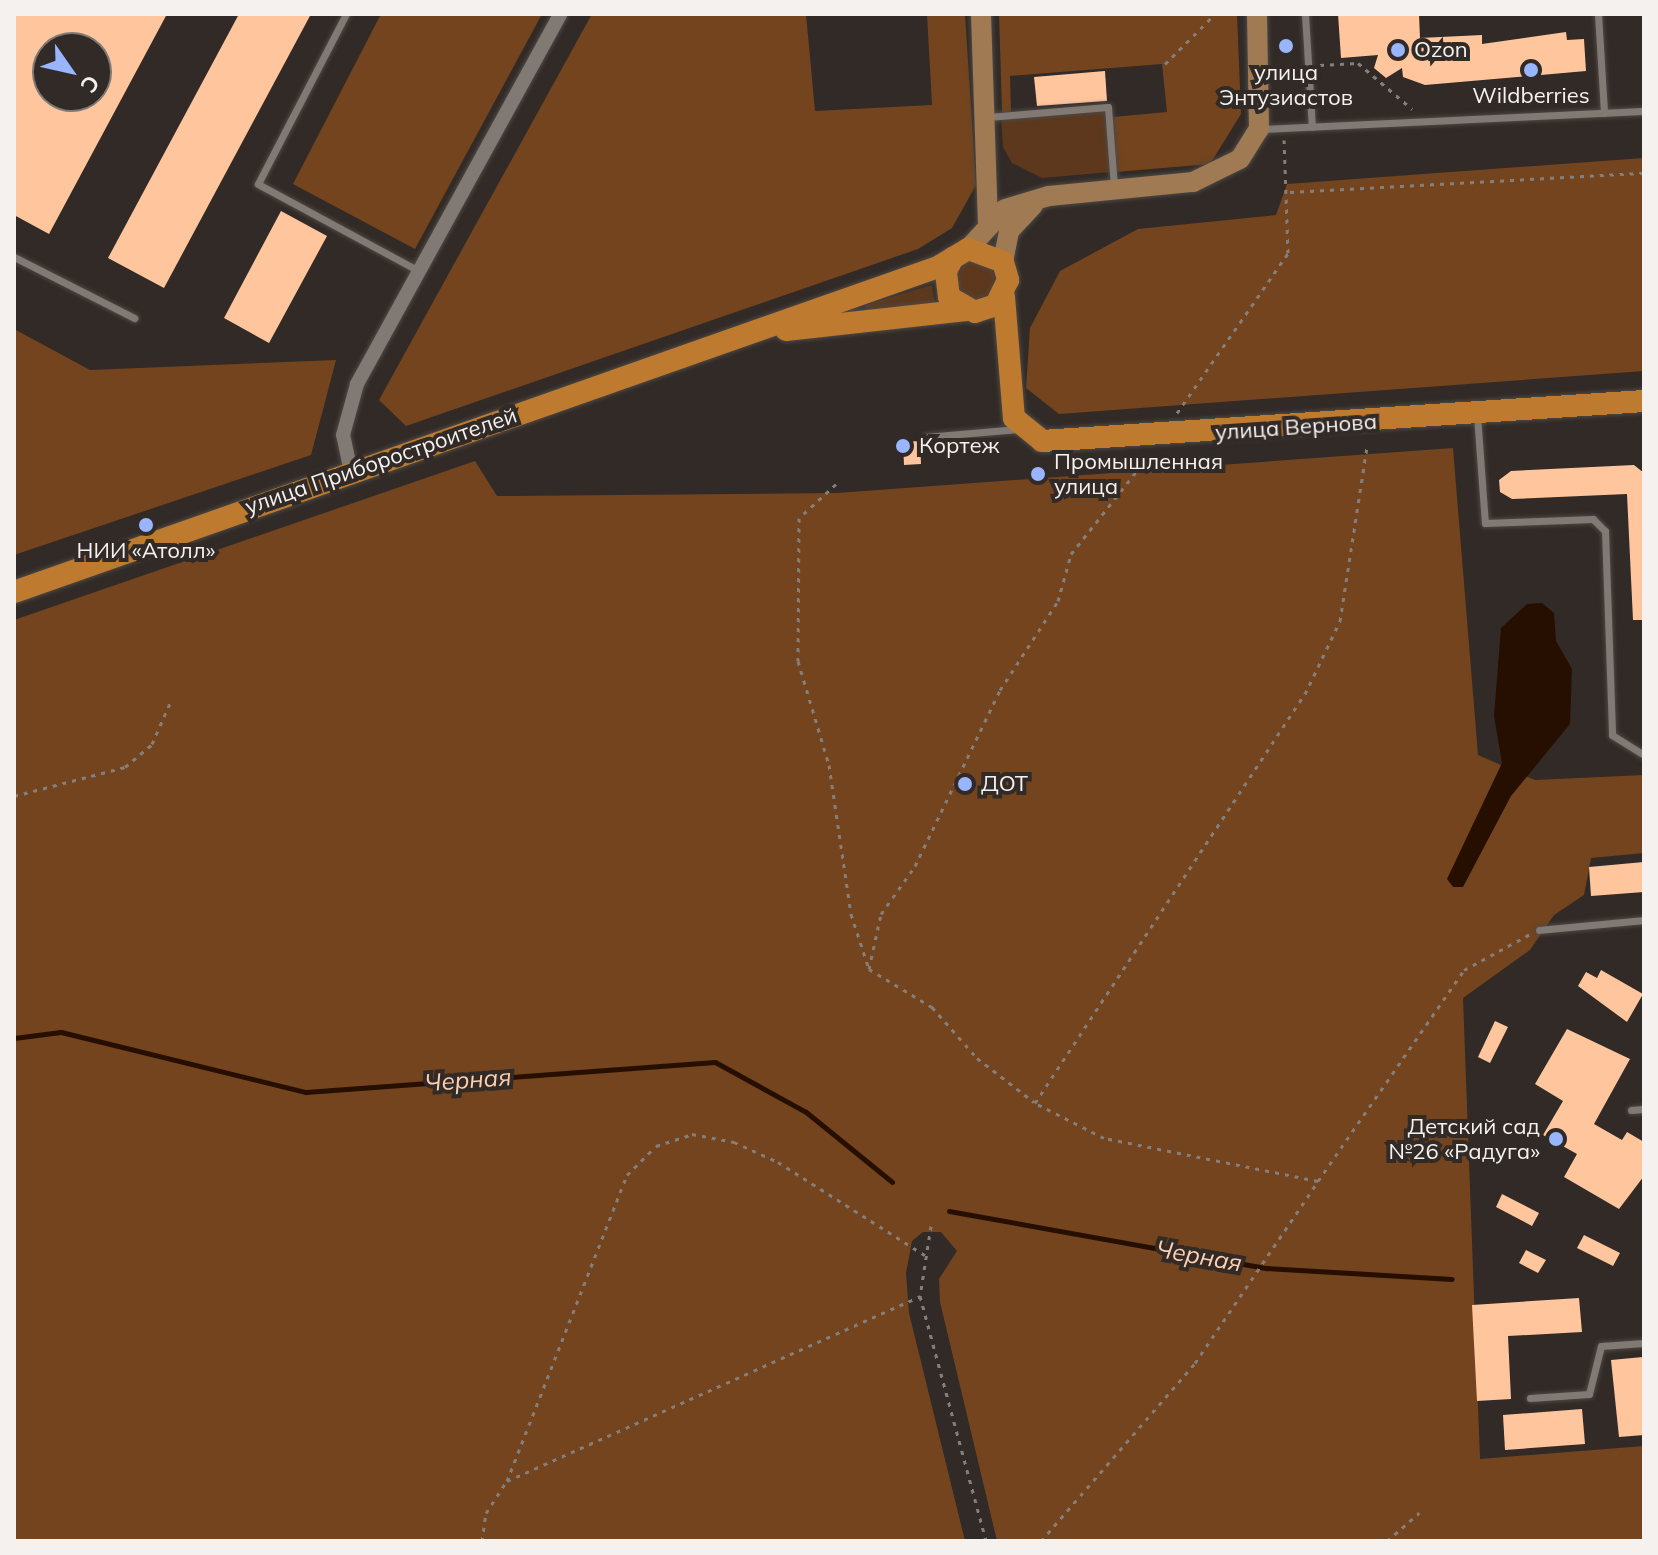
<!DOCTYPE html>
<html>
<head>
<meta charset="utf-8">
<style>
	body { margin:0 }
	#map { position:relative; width:1658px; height:1555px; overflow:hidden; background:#312a26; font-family:Mulish,sans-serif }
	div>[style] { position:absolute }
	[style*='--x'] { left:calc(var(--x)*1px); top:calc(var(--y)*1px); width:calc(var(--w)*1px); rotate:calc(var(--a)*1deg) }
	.green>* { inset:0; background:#5d381c }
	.round { border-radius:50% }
	.forest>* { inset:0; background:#74441e }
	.water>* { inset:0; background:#270f00 }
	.stream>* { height:5px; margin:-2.5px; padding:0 2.5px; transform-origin:2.5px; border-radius:2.5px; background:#270f00 }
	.building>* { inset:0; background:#ffc69e }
	.path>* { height:3px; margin-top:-1.5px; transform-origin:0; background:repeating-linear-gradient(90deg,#857f7c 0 4px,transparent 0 10px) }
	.roads { filter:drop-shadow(0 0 2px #4d4845) drop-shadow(0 0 2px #4d4845) }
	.lane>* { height:7px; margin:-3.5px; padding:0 3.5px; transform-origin:3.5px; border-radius:3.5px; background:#807974 }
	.street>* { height:14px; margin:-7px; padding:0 7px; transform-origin:7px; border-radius:7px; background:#807974 }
	.secondary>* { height:20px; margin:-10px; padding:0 10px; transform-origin:10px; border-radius:10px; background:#9f7a52 }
	.primary>* { height:22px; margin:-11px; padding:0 11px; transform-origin:11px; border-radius:11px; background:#be7b30 }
	.dots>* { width:22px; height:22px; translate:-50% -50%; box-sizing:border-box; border:4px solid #312a26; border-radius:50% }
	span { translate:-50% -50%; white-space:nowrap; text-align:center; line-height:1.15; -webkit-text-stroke:8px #312a26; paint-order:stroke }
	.poi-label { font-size:22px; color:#f5f1ee }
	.left { translate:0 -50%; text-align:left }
	.right { translate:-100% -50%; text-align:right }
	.street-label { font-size:22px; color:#f5f1ee }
	.water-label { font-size:24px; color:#fed0af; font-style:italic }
	.frame { position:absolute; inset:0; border:16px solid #f5f1ee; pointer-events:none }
	.north { position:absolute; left:32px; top:32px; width:80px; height:80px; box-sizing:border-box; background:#312a26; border:2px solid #7f7a76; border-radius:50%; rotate:124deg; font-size:22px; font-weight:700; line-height:32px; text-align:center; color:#f5f1ee }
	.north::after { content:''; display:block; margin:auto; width:28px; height:36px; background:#98b5fd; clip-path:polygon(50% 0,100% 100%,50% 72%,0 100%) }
</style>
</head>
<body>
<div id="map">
	<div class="green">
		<i style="clip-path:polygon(1105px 109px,1111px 172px,1042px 178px,1012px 163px,1003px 147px,1001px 117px)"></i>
		<i class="round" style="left:957px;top:261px;width:38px;height:38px"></i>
		<i style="clip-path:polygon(932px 285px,935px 305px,866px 310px,865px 305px)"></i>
	</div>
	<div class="forest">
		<i style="clip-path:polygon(381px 14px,542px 14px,415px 249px,293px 184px)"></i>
		<i style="clip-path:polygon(592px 14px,806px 14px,815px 111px,932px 105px,927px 14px,965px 14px,976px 185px,952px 228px,918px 249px,406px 426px,379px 400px)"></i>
		<i style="clip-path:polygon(999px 14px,1237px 14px,1241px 114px,1210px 164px,1116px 172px,1113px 117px,1167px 112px,1162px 64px,1010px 76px,1011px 112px,1002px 112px)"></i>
		<i style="clip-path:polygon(1644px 158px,1644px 371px,1059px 414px,1026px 388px,1030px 328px,1060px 271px,1138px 229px,1276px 215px,1287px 184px)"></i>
		<i style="clip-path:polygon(14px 329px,90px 370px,336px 360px,311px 455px,14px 555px)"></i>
		<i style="clip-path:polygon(1453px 448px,1478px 755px,1535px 780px,1644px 775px,1644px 853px,1591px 858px,1584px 895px,1554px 915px,1530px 950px,1463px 998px,1480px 1459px,1644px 1446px,1644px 1541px,997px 1541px,940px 1302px,939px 1279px,957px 1251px,941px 1232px,923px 1232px,912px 1241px,906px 1273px,909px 1313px,965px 1541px,14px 1541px,14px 620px,475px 461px,497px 496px,837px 493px)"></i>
	</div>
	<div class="water">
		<i style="clip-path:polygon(1542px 603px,1554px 613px,1556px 641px,1572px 669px,1570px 724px,1511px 796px,1463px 887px,1453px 887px,1447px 879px,1502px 763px,1494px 716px,1501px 628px,1527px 604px)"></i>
	</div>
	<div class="stream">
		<i style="--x:14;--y:1038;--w:47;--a:-7.3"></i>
		<i style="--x:61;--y:1032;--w:252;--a:13.8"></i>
		<i style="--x:306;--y:1092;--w:410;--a:-4.2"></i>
		<i style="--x:715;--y:1062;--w:104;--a:28.8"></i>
		<i style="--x:806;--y:1112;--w:111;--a:39.1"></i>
		<i style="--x:949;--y:1211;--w:323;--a:10.2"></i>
		<i style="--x:1267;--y:1268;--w:185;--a:3.4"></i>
	</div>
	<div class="building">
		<i style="clip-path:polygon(evenodd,14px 14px,167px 14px,49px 234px,14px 215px,14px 14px,48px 48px,96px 48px,96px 96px,48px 96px,48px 48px)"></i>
		<i style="clip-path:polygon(239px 14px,311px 14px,164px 288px,108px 258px)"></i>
		<i style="clip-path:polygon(1338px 14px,1419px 14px,1420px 38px,1482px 35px,1482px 44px,1566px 32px,1567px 40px,1584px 39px,1586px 71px,1425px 85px,1403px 77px,1402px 68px,1386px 78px,1374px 68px,1378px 55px,1341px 58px)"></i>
		<i style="clip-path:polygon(1105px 71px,1107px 101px,1037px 106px,1034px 77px)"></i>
		<i style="clip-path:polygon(281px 211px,327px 236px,269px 343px,224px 318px)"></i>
		<i style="clip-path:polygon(920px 441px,921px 464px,904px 465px,903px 442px)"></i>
		<i style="clip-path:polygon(1634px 465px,1644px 473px,1644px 620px,1633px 620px,1627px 494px,1512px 499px,1500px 492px,1499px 480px,1511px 471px)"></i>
		<i style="clip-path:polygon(1644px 862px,1644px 892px,1591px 896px,1589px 867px)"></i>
		<i style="clip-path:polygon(1601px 970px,1643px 994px,1627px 1022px,1578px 986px,1586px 972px,1597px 978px)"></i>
		<i style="clip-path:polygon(1495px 1021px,1508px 1027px,1490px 1063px,1478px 1057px)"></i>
		<i style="clip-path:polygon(1567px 1029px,1630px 1059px,1594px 1124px,1622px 1140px,1627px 1132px,1644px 1142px,1644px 1176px,1619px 1209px,1564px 1177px,1577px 1154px,1543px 1135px,1563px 1101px,1535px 1084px)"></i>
		<i style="clip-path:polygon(1502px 1194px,1539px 1213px,1532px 1226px,1496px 1207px)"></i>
		<i style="clip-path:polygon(1584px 1235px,1620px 1253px,1613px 1266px,1577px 1248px)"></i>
		<i style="clip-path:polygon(1526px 1250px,1546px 1260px,1538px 1273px,1519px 1263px)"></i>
		<i style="clip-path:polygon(1579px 1298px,1582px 1332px,1508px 1336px,1511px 1399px,1477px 1401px,1472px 1305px)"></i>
		<i style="clip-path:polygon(1643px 1357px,1644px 1435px,1619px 1437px,1611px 1360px)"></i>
		<i style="clip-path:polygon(1582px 1409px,1585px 1444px,1505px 1450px,1503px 1415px)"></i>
	</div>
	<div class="path">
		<i style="--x:1165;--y:64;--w:71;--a:-45"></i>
		<i style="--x:1320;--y:65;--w:38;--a:-3"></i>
		<i style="--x:1358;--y:63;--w:71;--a:40.4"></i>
		<i style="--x:1279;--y:66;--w:17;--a:0"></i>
		<i style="--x:1290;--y:192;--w:355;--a:-3.1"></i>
		<i style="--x:1177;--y:413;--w:195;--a:-55.2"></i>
		<i style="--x:1288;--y:253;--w:113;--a:-92"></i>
		<i style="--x:836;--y:484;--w:50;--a:137.4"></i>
		<i style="--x:799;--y:518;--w:143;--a:90.4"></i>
		<i style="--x:798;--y:661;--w:109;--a:73.4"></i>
		<i style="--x:829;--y:765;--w:151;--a:81.6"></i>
		<i style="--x:851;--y:914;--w:58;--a:71.9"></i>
		<i style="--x:869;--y:969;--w:74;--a:31.1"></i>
		<i style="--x:932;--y:1007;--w:68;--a:48.6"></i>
		<i style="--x:977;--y:1058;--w:72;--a:37.7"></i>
		<i style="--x:14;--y:796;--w:115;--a:-14.6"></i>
		<i style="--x:125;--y:767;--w:35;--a:-40"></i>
		<i style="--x:152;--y:744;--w:45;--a:-66.3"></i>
		<i style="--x:869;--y:969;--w:56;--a:-77.7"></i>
		<i style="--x:881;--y:914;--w:59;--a:-54.7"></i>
		<i style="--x:915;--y:866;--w:195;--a:-64.2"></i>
		<i style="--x:1000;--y:690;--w:106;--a:-56.9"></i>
		<i style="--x:1058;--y:601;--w:49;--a:-74.5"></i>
		<i style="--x:1071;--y:554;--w:129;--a:-51.6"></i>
		<i style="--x:1318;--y:1181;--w:257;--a:-55.3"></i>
		<i style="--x:1464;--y:970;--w:75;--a:-28.6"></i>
		<i style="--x:931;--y:1226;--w:71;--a:98.9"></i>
		<i style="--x:920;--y:1296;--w:254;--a:74.9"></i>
		<i style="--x:507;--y:1481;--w:329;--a:-68.6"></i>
		<i style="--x:627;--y:1175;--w:41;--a:-45"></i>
		<i style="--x:656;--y:1146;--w:38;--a:-18"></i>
		<i style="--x:692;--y:1134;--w:43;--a:10.8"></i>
		<i style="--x:734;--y:1142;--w:48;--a:24.4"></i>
		<i style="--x:778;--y:1162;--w:175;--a:32.4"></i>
		<i style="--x:482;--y:1541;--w:28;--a:-82"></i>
		<i style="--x:486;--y:1513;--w:38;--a:-57"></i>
		<i style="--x:507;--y:1481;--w:453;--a:-24.1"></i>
		<i style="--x:1041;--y:1541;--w:235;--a:-49.1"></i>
		<i style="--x:1195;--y:1363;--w:220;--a:-55.9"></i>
		<i style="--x:1318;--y:1181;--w:218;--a:-168.6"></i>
		<i style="--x:1104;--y:1138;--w:77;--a:-153.1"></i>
		<i style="--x:1035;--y:1103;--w:490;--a:-56.6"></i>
		<i style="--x:1305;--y:694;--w:81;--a:-64.4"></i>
		<i style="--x:1340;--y:621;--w:176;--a:-81.2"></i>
		<i style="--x:1387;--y:1541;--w:43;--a:-41.2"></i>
	</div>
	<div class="roads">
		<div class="lane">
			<i style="--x:346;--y:14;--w:191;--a:117.4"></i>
			<i style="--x:258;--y:184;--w:181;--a:28.4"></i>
			<i style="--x:1305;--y:14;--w:113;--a:86.5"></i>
			<i style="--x:1598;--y:14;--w:99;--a:86.5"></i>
			<i style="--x:988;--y:117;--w:120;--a:-4.8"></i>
			<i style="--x:1108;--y:107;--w:79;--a:85.7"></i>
			<i style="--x:1261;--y:129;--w:383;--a:-2.7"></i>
			<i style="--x:14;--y:257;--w:135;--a:26.9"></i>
			<i style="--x:1477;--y:415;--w:108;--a:85.8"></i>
			<i style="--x:1485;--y:523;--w:108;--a:-2.1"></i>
			<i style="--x:1593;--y:519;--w:17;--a:45"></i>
			<i style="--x:1605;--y:531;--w:204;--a:88"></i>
			<i style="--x:1612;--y:735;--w:38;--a:32"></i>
			<i style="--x:926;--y:437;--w:92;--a:-5"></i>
			<i style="--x:1539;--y:930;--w:105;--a:-5.4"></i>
			<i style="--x:1631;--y:1110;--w:13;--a:-4"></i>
			<i style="--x:1530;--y:1398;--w:59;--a:-3.9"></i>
			<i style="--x:1589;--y:1394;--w:49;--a:-76"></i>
			<i style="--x:1601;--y:1346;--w:43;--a:-4"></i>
		</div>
		<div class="street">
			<i style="--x:351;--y:472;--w:38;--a:-102"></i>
			<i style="--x:343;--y:435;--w:53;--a:-74.6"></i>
			<i style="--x:357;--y:384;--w:422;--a:-61.2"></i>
		</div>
		<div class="secondary">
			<i style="--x:981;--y:14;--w:208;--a:88.1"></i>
			<i style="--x:968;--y:249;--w:54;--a:-47.2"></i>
			<i style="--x:1005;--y:209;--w:46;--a:-16.5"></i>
			<i style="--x:1049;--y:196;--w:145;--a:-5.6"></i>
			<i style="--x:1193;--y:182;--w:52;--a:-26.1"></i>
			<i style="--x:1240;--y:159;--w:36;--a:-58"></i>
			<i style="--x:1259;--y:129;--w:115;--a:-91"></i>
			<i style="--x:1003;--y:262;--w:32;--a:-79"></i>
			<i style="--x:1009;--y:231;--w:35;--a:-47"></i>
		</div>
		<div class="primary">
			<i style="--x:1004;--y:297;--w:121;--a:85.3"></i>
			<i style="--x:1014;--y:418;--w:36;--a:39"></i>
			<i style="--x:1042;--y:441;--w:603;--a:-3.8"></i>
			<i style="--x:786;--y:330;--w:181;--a:-6.3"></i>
			<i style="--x:14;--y:592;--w:979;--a:-19.38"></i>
			<i style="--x:938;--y:267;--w:35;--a:-31"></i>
			<i style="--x:968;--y:249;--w:37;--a:20"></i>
			<i style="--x:1003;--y:262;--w:19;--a:74"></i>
			<i style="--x:1008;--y:280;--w:28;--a:116"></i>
			<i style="--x:996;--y:305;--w:22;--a:162"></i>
			<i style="--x:975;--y:312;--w:30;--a:-150"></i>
			<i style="--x:949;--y:297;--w:26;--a:-97"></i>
			<i style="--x:946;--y:271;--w:15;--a:-62"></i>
		</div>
	</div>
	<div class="dots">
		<i style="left:1286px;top:46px;background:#98b5fd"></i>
		<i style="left:1398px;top:50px;background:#98b5fd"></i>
		<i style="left:1531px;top:70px;background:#98b5fd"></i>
		<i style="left:903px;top:446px;background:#98b5fd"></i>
		<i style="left:1038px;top:474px;background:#98b5fd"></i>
		<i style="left:146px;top:525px;background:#98b5fd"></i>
		<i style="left:965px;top:784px;background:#98b5fd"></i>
		<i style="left:1556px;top:1139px;background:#98b5fd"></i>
	</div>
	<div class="poi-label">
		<span class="left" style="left:1414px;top:50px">Ozon</span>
		<span style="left:1286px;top:85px">улица<br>Энтузиастов</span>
		<span style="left:1531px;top:96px">Wildberries</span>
		<span class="left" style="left:919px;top:446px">Кортеж</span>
		<span class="left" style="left:1054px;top:474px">Промышленная<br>улица</span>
		<span style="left:146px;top:551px">НИИ «Атолл»</span>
		<span class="left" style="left:981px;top:784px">ДОТ</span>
		<span class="right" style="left:1540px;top:1139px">Детский сад<br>№26 «Радуга»</span>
	</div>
	<div class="street-label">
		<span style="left:1296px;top:427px;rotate:-4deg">улица Вернова</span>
		<span style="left:381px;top:461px;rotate:-19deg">улица Приборостроителей</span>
	</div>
	<div class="water-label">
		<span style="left:468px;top:1080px;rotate:-4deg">Черная</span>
		<span style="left:1199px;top:1256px;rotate:10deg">Черная</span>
	</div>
	<div class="frame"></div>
	<div class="north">С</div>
</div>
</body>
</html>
